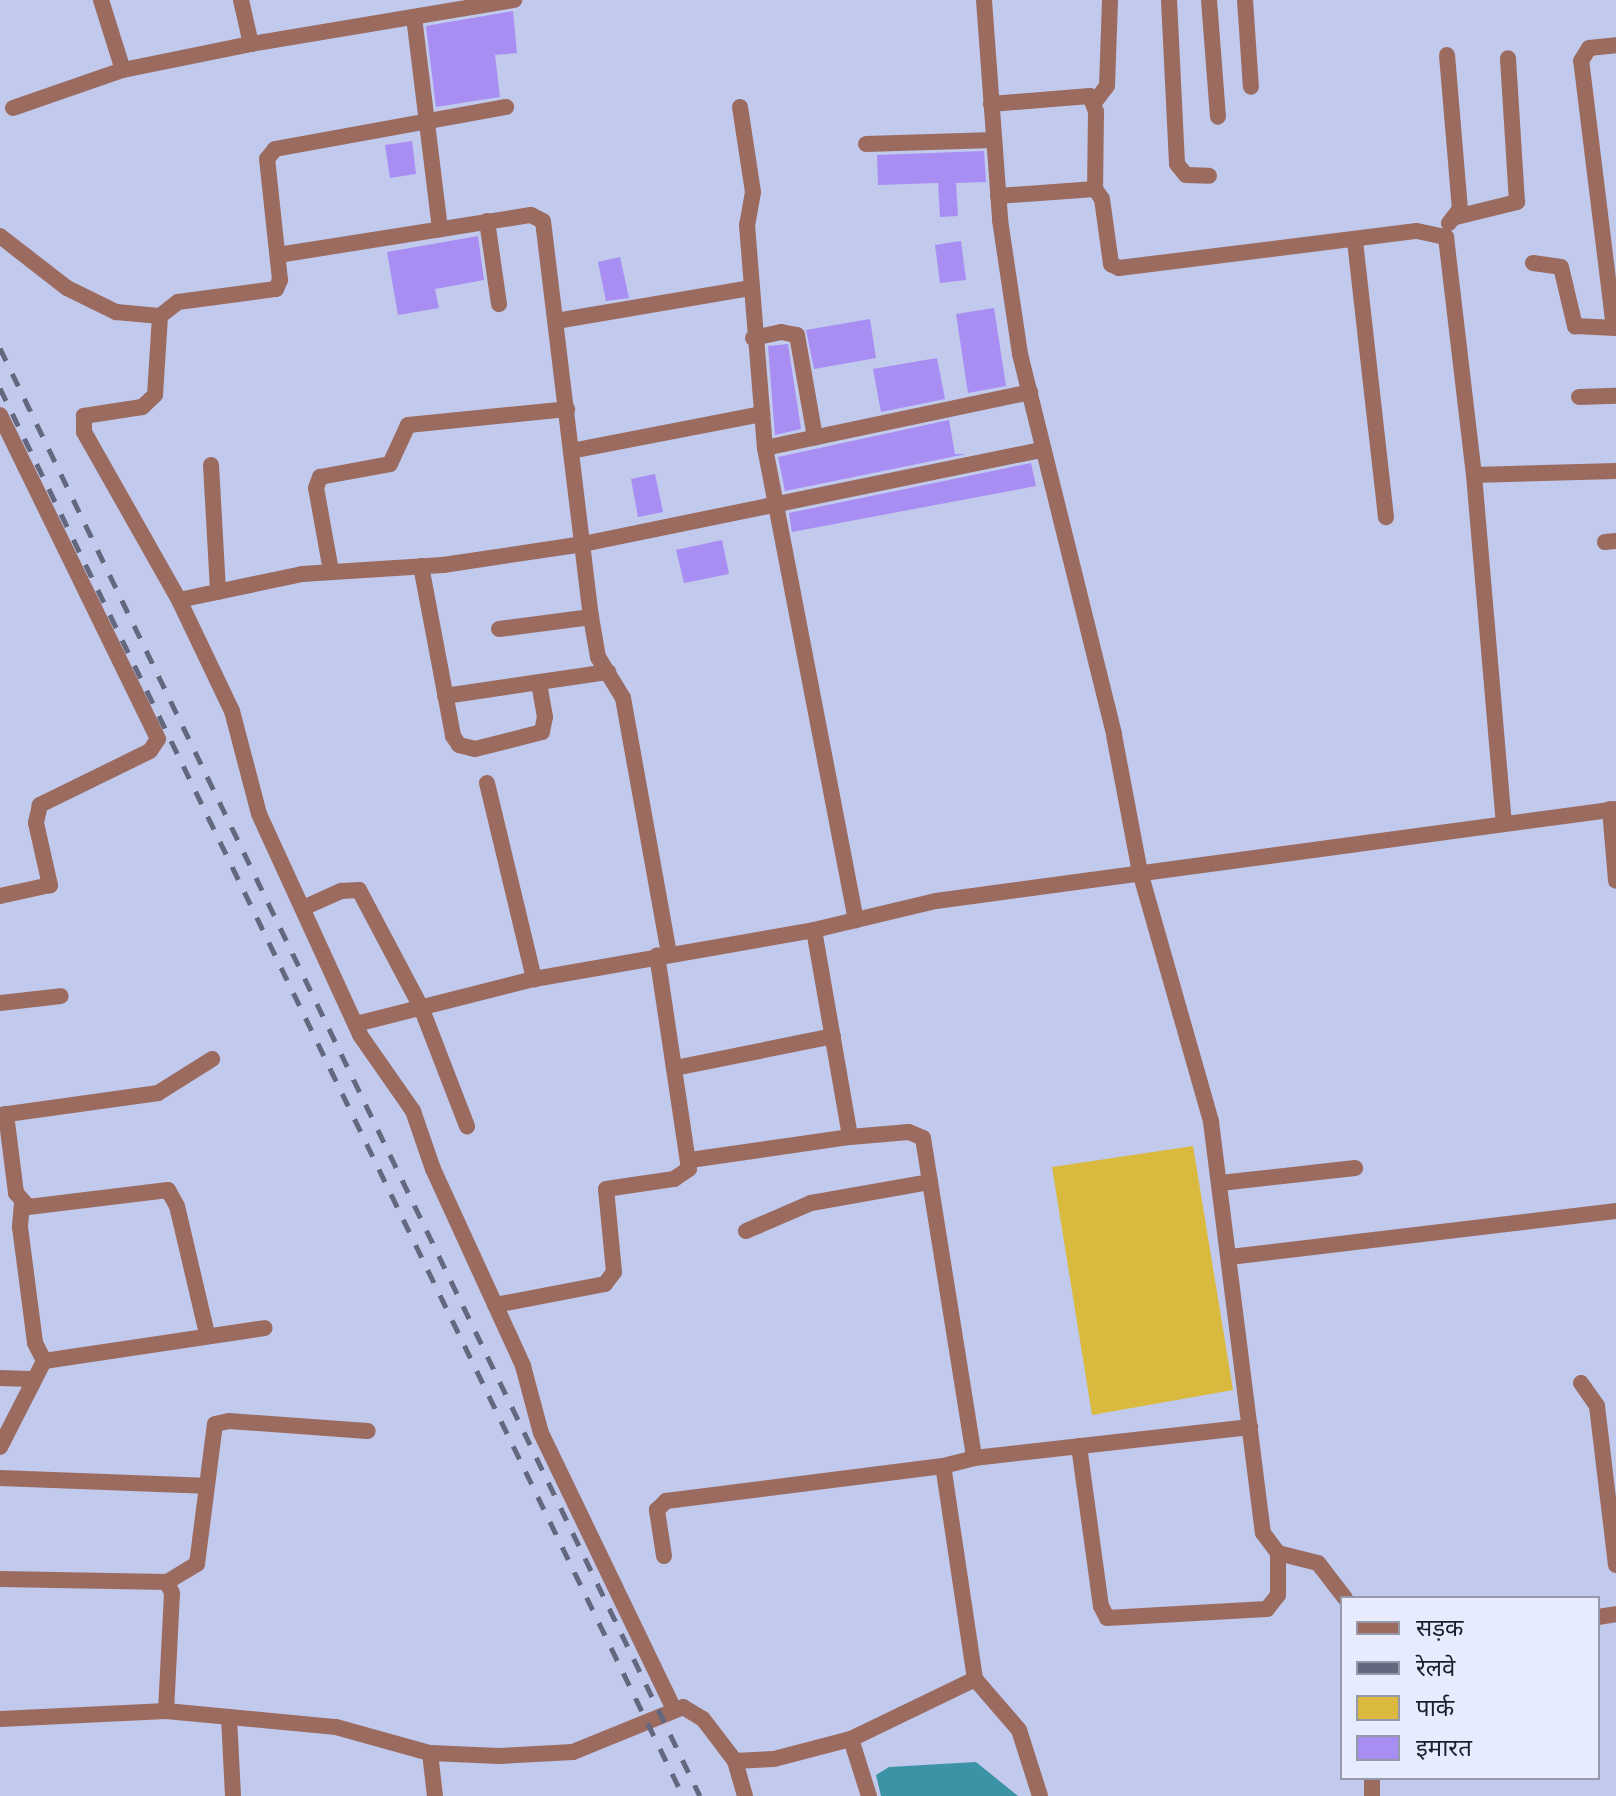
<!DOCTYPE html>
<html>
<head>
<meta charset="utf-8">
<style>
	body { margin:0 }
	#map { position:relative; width:1616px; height:1796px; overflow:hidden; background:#c1c9ed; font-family:Jost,"Noto Sans Devanagari",sans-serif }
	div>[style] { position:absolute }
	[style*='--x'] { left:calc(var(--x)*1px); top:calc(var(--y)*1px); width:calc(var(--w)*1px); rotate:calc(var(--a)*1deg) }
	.green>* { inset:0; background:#d9ba3e }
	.water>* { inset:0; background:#3b93a5 }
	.building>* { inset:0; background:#a88ef2 }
	.street>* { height:16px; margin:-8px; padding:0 8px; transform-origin:8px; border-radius:8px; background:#9b6b5f }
	.rail>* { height:5px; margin-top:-2.5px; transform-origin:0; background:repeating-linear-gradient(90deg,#63687f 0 14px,transparent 0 28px) }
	span { translate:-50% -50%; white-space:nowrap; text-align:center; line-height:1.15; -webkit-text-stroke:6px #e6ebfd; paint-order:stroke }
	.legend { position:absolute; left:1340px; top:1596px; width:260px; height:184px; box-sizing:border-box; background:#e6ebfd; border:2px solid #9599a9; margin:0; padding:10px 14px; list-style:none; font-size:24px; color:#1c1f2c }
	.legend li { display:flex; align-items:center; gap:16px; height:40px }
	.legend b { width:40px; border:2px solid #9599a9 }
</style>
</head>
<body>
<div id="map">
	<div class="green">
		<i style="clip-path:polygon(1193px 1146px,1233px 1390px,1092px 1415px,1052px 1167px)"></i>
	</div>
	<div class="water">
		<i style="clip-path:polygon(976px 1762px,1018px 1796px,881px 1796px,876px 1775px,889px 1767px)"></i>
	</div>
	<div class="building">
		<i style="clip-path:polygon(513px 11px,517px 53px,495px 55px,500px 97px,436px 107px,426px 26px)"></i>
		<i style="clip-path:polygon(412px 141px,416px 174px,390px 178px,385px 145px)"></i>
		<i style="clip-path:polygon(984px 151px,986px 182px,956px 183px,958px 216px,940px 217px,938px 183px,878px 185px,877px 155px)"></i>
		<i style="clip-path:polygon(478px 236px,484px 280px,435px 289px,439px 308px,398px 315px,387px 252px)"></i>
		<i style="clip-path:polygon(961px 241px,966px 280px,940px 283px,935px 245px)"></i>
		<i style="clip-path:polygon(620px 257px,629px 298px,606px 301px,598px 262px)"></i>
		<i style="clip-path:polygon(994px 308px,1006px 386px,968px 393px,956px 314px)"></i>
		<i style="clip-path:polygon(870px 319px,876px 358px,814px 369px,806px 330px)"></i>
		<i style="clip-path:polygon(788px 344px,801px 429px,775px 435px,768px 346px)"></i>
		<i style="clip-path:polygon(937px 358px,945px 399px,881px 412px,873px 369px)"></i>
		<i style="clip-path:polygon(949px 420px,955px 454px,966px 454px,785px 491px,778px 457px)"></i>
		<i style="clip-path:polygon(1031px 463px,1036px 486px,792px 532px,789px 513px)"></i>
		<i style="clip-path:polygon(655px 474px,663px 512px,638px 517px,631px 479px)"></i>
		<i style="clip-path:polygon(722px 540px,729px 574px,684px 583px,676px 550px)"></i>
	</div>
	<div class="street">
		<i style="--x:101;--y:0;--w:73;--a:72.6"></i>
		<i style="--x:123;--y:70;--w:131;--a:-11.5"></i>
		<i style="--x:251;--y:44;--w:45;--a:-102.8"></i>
		<i style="--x:984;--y:0;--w:221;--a:85.8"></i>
		<i style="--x:1000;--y:220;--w:135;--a:81.5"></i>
		<i style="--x:1020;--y:354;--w:392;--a:76.1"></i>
		<i style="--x:1114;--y:735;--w:139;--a:79.3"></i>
		<i style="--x:1140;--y:872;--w:260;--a:74.1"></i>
		<i style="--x:1211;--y:1122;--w:414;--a:82.8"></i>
		<i style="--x:1263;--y:1533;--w:25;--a:53"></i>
		<i style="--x:1278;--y:1553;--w:41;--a:14"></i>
		<i style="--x:1318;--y:1563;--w:44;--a:52.4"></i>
		<i style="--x:1169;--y:0;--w:164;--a:87.2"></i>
		<i style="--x:1177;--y:164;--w:14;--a:51"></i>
		<i style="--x:1186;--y:175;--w:23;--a:2"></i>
		<i style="--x:1209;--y:0;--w:117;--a:85.6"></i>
		<i style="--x:1245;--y:0;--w:87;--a:86.1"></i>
		<i style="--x:414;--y:17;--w:214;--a:83"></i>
		<i style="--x:251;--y:44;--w:267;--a:-9.5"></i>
		<i style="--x:1447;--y:55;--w:155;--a:85.2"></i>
		<i style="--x:1460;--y:209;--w:18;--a:128"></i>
		<i style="--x:1094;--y:103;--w:21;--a:-53"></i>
		<i style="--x:1107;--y:86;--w:86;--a:-88"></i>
		<i style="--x:991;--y:104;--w:99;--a:-4.6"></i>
		<i style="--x:1090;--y:96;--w:17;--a:69"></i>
		<i style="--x:1096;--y:112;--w:77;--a:90.7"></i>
		<i style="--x:740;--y:107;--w:86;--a:81.3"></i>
		<i style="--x:753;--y:192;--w:34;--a:100"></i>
		<i style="--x:747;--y:225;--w:224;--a:85.4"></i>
		<i style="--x:765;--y:448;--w:481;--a:79.1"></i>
		<i style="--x:13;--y:108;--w:116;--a:-19.1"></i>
		<i style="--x:866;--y:144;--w:128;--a:-1.8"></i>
		<i style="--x:998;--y:196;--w:97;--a:-4.1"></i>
		<i style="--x:1095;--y:189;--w:12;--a:55"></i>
		<i style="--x:1102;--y:199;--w:66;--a:82.1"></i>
		<i style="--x:1111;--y:264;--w:9;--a:27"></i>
		<i style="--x:1119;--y:268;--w:300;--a:-7.1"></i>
		<i style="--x:1417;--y:231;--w:30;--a:12"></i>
		<i style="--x:1446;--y:237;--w:240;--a:83.3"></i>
		<i style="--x:1474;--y:475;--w:349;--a:85.1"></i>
		<i style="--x:1456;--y:217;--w:63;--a:-13.8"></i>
		<i style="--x:1517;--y:202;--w:144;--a:-93.6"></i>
		<i style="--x:487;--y:221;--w:84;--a:81.8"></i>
		<i style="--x:0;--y:236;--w:85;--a:37.8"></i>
		<i style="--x:67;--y:288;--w:55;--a:26.1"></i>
		<i style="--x:116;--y:312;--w:44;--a:5.2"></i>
		<i style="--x:160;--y:316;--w:79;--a:93.6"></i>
		<i style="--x:155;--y:395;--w:18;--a:137"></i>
		<i style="--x:142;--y:407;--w:59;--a:171.2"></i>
		<i style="--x:84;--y:416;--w:16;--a:90"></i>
		<i style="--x:84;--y:432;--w:193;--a:60.5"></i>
		<i style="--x:179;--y:600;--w:123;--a:64.5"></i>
		<i style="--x:232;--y:711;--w:106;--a:75.3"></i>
		<i style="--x:259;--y:814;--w:243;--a:65.4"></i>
		<i style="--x:360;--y:1035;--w:93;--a:55.1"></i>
		<i style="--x:413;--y:1111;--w:61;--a:71"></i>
		<i style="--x:433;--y:1169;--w:217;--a:65.4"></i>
		<i style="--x:523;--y:1366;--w:69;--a:75"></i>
		<i style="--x:541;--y:1433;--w:306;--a:64.3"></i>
		<i style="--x:1355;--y:241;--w:278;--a:83.6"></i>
		<i style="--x:278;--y:255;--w:256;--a:-9"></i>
		<i style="--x:531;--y:215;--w:13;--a:27"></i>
		<i style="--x:543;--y:221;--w:399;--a:83.1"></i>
		<i style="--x:591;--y:617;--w:41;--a:80.1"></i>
		<i style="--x:598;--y:657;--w:48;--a:58.6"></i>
		<i style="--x:623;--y:698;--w:259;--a:79.8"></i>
		<i style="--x:1533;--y:263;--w:28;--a:8"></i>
		<i style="--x:1561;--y:267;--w:61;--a:76.7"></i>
		<i style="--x:1575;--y:326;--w:41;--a:2.8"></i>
		<i style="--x:160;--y:316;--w:23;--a:-38"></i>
		<i style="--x:178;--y:302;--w:99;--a:-7.6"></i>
		<i style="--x:276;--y:289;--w:10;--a:-66"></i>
		<i style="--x:280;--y:280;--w:122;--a:-96.1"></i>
		<i style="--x:267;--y:159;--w:13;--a:-51"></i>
		<i style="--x:275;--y:149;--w:235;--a:-10.3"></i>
		<i style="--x:556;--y:321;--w:198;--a:-9.6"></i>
		<i style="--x:1614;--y:328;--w:269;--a:-97"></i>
		<i style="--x:1581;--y:61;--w:15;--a:-58"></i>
		<i style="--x:1589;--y:48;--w:27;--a:-6"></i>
		<i style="--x:753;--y:338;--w:29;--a:-12"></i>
		<i style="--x:781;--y:332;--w:16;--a:11"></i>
		<i style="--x:797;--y:335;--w:104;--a:80"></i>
		<i style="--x:1579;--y:397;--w:37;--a:-2"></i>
		<i style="--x:0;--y:415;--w:360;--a:64"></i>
		<i style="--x:158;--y:739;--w:14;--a:124"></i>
		<i style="--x:150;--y:751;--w:123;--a:153.9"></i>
		<i style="--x:40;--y:805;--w:18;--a:103"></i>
		<i style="--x:36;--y:823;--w:64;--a:77.3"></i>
		<i style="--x:50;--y:885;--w:51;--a:167.6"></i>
		<i style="--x:765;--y:448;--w:271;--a:-11.9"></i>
		<i style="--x:571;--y:451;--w:195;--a:-11"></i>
		<i style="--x:211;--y:465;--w:127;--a:86.8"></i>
		<i style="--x:1474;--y:475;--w:142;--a:-1.6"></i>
		<i style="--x:1605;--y:542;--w:11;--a:-5"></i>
		<i style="--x:421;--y:566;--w:173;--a:79.3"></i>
		<i style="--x:453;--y:736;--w:11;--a:56"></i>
		<i style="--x:459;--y:745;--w:16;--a:14"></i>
		<i style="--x:475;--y:749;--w:69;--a:-14.2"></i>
		<i style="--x:542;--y:732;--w:15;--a:-79"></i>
		<i style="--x:545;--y:717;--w:34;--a:-100"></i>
		<i style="--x:331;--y:571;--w:84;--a:-100.2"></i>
		<i style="--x:316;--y:488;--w:12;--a:-70"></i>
		<i style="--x:320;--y:477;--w:71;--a:-10.5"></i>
		<i style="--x:390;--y:464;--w:43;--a:-65.2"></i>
		<i style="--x:408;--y:425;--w:160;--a:-5.7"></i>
		<i style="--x:179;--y:600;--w:126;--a:-11.9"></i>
		<i style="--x:302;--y:574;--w:141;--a:-3.7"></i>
		<i style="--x:443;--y:565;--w:142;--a:-8.5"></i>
		<i style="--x:583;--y:544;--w:467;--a:-11.6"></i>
		<i style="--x:499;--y:629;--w:93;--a:-7.4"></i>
		<i style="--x:445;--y:696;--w:165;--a:-8.4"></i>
		<i style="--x:487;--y:783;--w:202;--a:76.5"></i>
		<i style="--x:1610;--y:809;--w:72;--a:85.2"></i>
		<i style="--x:303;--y:908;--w:42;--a:-24.1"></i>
		<i style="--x:341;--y:891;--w:18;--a:-3"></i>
		<i style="--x:359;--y:890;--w:132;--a:62.1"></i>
		<i style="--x:421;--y:1007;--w:128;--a:68.9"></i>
		<i style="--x:814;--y:930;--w:210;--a:80.1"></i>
		<i style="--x:850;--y:1137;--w:59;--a:-4.8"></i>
		<i style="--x:909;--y:1132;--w:15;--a:23"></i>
		<i style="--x:923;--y:1138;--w:324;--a:80.9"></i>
		<i style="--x:0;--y:1003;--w:61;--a:-6.5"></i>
		<i style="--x:356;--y:1024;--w:184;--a:-14.2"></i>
		<i style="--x:534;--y:979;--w:284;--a:-9.9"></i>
		<i style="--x:814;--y:930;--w:125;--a:-13.4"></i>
		<i style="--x:936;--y:901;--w:686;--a:-7.7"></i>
		<i style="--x:675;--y:1068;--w:161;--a:-11.4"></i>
		<i style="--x:6;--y:1114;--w:80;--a:82.8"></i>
		<i style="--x:16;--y:1193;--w:18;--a:49"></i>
		<i style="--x:28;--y:1207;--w:141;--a:-6.9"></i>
		<i style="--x:168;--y:1190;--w:18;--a:61"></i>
		<i style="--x:177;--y:1206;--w:131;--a:76.8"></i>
		<i style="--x:0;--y:1115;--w:160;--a:-7.9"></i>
		<i style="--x:158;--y:1093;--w:64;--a:-32.2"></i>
		<i style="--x:690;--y:1160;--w:162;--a:-8.2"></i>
		<i style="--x:1220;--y:1183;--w:136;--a:-6.3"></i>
		<i style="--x:22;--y:1203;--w:24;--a:95"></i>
		<i style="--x:20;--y:1227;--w:117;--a:82.6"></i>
		<i style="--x:35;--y:1343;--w:20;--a:63"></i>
		<i style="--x:746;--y:1231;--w:71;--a:-23.3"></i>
		<i style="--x:811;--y:1203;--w:121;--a:-10"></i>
		<i style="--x:1230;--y:1257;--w:389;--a:-6.8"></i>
		<i style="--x:495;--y:1305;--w:112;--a:-10.8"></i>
		<i style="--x:605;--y:1284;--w:15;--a:-53"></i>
		<i style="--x:614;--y:1272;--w:83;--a:-95.5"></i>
		<i style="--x:606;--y:1189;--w:69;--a:-8.4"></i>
		<i style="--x:674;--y:1179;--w:18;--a:-34"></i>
		<i style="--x:689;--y:1169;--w:216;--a:-98.5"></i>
		<i style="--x:0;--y:1378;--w:30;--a:2"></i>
		<i style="--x:1581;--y:1383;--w:28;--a:55"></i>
		<i style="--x:1597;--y:1406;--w:160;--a:83.2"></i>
		<i style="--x:1079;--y:1446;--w:162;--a:82.2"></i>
		<i style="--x:1101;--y:1606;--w:13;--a:63"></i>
		<i style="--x:1107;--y:1618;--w:160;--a:-3.2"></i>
		<i style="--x:1267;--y:1609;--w:18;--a:-52"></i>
		<i style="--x:1278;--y:1595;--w:42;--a:-90"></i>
		<i style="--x:0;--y:1447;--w:97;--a:-62.9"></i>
		<i style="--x:44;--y:1361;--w:223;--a:-8.5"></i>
		<i style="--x:0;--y:1478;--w:204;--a:2.2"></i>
		<i style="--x:664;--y:1556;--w:47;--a:-98.7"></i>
		<i style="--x:657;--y:1510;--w:13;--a:-45"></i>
		<i style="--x:666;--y:1501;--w:279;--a:-7.2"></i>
		<i style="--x:0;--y:1579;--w:167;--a:1"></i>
		<i style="--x:167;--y:1582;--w:12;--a:66"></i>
		<i style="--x:172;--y:1593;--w:118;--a:92.9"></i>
		<i style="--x:167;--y:1582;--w:35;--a:-31"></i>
		<i style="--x:197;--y:1564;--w:141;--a:-82.7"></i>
		<i style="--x:215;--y:1424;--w:14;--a:-12"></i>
		<i style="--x:229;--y:1421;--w:139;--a:4.1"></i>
		<i style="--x:1598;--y:1617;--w:18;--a:-9"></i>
		<i style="--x:975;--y:1679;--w:67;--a:49.2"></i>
		<i style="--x:1019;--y:1730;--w:69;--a:72.3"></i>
		<i style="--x:229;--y:1717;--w:79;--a:87.1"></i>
		<i style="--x:0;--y:1719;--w:166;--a:-2.8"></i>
		<i style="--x:166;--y:1711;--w:171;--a:5.4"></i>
		<i style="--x:336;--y:1727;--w:98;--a:15.5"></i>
		<i style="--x:430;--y:1753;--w:69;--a:2.5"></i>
		<i style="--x:499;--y:1756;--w:74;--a:-3.1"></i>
		<i style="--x:573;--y:1752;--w:119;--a:-22.2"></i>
		<i style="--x:683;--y:1707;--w:23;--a:31"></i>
		<i style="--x:703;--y:1719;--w:53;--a:52.7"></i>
		<i style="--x:735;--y:1761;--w:39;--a:-3"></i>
		<i style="--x:774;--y:1759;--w:80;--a:-14.6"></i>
		<i style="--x:851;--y:1739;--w:138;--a:-25.8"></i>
		<i style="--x:975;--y:1679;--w:215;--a:-98.5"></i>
		<i style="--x:943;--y:1466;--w:32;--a:-14"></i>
		<i style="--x:974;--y:1458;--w:278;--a:-6.4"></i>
		<i style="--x:851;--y:1739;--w:60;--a:72.5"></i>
		<i style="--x:430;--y:1753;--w:43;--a:83.4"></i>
		<i style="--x:735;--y:1761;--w:36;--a:74"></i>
		<i style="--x:1372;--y:1796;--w:18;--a:-90"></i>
	</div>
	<div class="rail">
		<i style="--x:0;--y:348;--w:1608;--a:64.2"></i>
		<i style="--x:0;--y:388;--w:1565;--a:64.12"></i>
	</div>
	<ul class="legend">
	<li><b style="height:10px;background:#9b6b5f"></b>सड़क</li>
	<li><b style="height:10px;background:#63687f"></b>रेलवे</li>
	<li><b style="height:22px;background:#d9ba3e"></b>पार्क</li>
	<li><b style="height:22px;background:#a88ef2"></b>इमारत</li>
	</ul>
</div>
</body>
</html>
